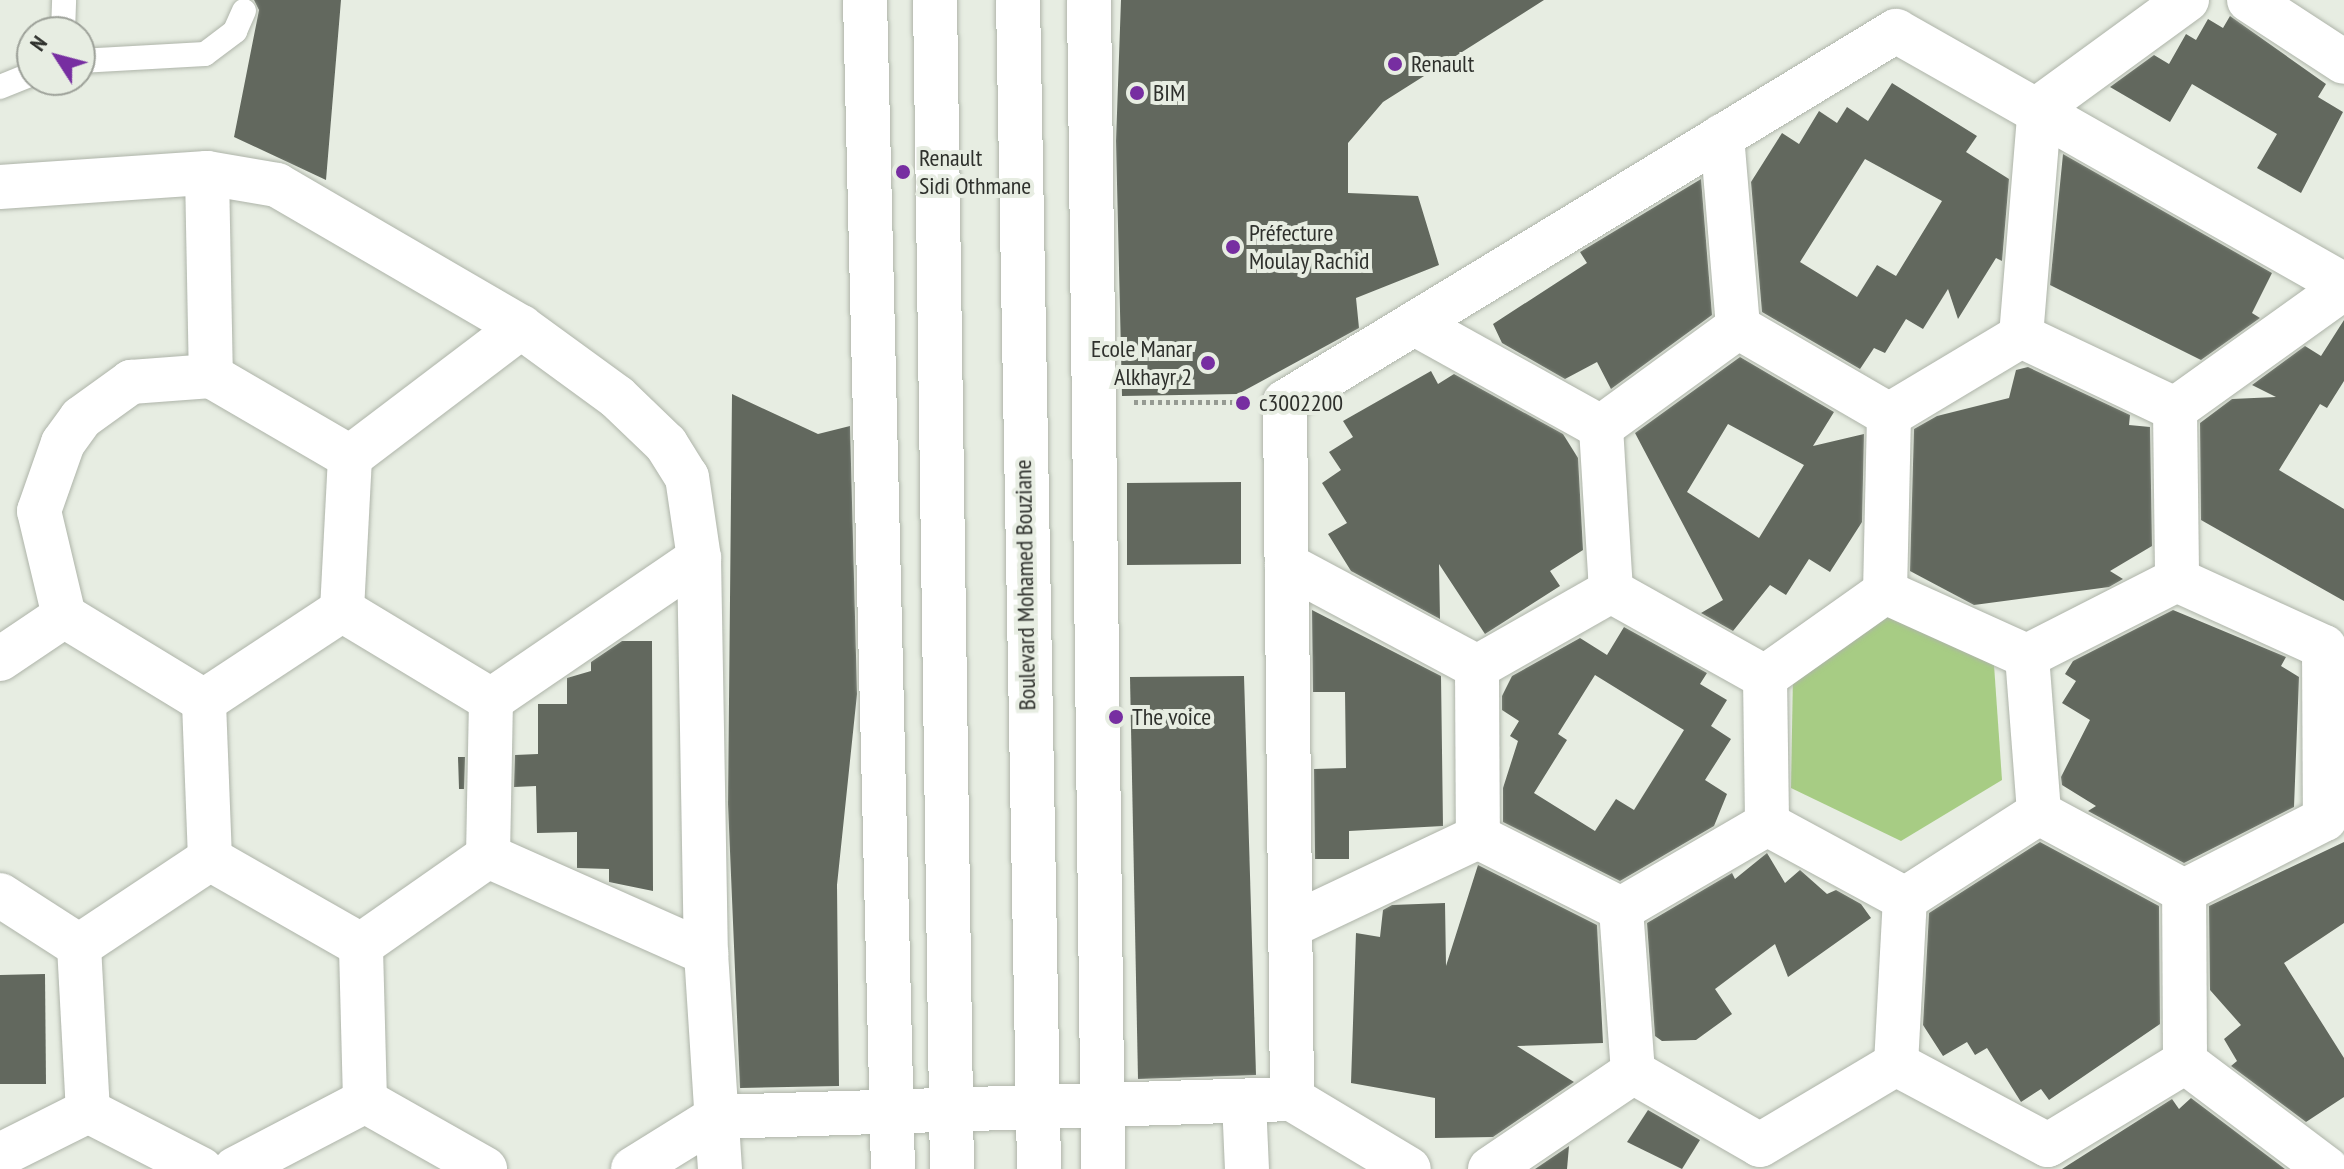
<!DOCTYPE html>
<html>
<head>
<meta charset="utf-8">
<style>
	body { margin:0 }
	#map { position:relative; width:2344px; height:1169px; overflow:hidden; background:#e7ede2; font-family:"PT Sans Narrow",sans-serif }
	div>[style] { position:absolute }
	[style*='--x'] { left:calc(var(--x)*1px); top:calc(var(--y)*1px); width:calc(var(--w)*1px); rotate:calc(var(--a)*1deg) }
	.green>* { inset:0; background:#a7cc84 }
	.building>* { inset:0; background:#62685e }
	.path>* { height:5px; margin-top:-2.5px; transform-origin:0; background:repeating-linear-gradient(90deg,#969b93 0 4px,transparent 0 8px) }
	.roads { filter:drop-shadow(0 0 2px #aeb4a9) drop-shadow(0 0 2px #aeb4a9) }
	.lane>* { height:24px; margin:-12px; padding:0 12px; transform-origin:12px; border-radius:12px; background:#fff }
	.street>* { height:44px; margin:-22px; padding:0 22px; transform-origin:22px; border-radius:22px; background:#fff }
	.secondary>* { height:44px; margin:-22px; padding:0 22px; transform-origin:22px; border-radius:22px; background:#fff }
	.dots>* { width:22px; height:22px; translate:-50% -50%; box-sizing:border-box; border:4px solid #e7ede2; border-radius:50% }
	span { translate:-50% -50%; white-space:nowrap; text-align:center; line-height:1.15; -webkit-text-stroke:8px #e7ede2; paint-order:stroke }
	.poi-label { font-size:24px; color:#2e302c }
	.left { translate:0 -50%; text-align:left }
	.right { translate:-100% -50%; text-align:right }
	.street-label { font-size:24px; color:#2e302c }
	.north { position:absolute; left:16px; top:16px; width:80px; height:80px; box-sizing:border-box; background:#e7ede2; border:2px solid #9da199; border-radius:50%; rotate:306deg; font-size:22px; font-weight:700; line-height:32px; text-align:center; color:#2e302c }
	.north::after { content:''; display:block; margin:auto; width:28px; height:36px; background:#772ea1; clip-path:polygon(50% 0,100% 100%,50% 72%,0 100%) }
</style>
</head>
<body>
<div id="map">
	<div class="green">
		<i style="clip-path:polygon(1891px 606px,1994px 665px,2002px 780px,1901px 841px,1791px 788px,1793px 674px)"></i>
	</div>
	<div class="building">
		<i style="clip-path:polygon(254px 0,341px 0,326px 180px,234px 137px,259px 10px)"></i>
		<i style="clip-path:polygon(1121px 0,1544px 0,1383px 102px,1348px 143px,1348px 193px,1418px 196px,1439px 265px,1356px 298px,1359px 328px,1238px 394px,1122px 396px,1116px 141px)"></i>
		<i style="clip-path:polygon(2230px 16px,2326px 84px,2318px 97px,2343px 112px,2301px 193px,2257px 168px,2277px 134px,2192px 84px,2170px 122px,2110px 87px,2154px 55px,2169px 64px,2186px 34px,2196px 40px,2208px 19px,2223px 28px)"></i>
		<i style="clip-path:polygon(evenodd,1892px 83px,1977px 136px,1966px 152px,2009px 179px,2002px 261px,1996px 258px,1958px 319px,1948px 289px,1923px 329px,1906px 319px,1885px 353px,1874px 348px,1860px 369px,1762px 312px,1751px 182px,1782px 133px,1799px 144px,1819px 111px,1837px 123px,1847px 107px,1868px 121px,1892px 83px,1865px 159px,1942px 201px,1896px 276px,1877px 265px,1857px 297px,1800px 262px,1865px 159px)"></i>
		<i style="clip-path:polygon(2063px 154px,2272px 273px,2252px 313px,2260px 318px,2201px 360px,2050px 285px)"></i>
		<i style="clip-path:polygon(1701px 179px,1712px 315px,1611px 389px,1597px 362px,1565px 379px,1502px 343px,1493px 324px,1587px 263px,1580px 252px)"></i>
		<i style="clip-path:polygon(2344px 320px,2344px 381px,2327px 408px,2320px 404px,2279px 470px,2344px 509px,2344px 601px,2201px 520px,2200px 423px,2232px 399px,2276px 397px,2252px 385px,2305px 346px,2321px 356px)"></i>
		<i style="clip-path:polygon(evenodd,1740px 357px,1834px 412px,1813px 446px,1864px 434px,1862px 522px,1830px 572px,1809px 559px,1786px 595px,1770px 585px,1733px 631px,1701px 613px,1723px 600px,1635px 433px,1740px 357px,1728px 424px,1804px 465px,1759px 538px,1687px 492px,1728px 424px)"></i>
		<i style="clip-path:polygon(2028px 367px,2130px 415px,2129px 425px,2150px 427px,2152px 546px,2110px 571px,2123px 579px,2109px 587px,1974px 605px,1910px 571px,1914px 429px,1937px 416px,2009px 398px,2016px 370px)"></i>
		<i style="clip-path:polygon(1431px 371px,1438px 384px,1454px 374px,1563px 434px,1578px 458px,1583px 550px,1550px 571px,1560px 586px,1485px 634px,1439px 564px,1440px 619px,1351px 571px,1328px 534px,1347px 523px,1322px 483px,1341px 470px,1329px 452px,1353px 437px,1343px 421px)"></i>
		<i style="clip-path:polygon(732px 394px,818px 434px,850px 426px,857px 694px,837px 885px,839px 1086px,740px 1088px,728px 804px)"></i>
		<i style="clip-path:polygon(1241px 482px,1241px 564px,1127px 565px,1127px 483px)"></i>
		<i style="clip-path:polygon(1312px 610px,1441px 676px,1443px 826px,1349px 831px,1349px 859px,1315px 859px,1314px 769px,1346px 768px,1345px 692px,1313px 692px)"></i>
		<i style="clip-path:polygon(2173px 610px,2286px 657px,2281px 666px,2299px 677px,2294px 807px,2184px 863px,2088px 811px,2096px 806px,2062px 785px,2061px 777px,2090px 720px,2062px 703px,2076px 681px,2065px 674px,2073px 661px)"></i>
		<i style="clip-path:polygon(evenodd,1624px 627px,1707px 673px,1700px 684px,1727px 700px,1711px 726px,1731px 739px,1705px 780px,1727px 794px,1714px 826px,1620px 881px,1503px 822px,1503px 788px,1518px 741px,1510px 736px,1519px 721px,1502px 710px,1502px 696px,1512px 676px,1580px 638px,1607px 655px,1624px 627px,1595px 675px,1684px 730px,1634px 810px,1616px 799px,1595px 831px,1534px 793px,1567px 740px,1558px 734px,1595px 675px)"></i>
		<i style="clip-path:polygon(622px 641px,652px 641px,653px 891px,609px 882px,609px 869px,577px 868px,577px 832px,537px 833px,536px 786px,514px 787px,515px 755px,538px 754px,538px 704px,567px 704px,567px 678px,591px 671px,591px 662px)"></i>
		<i style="clip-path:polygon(1244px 676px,1256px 1075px,1138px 1079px,1130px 677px)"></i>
		<i style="clip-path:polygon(458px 757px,465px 757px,464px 789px,459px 789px)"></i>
		<i style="clip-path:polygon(2040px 842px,2159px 906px,2160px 1024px,2049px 1100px,2041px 1089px,2021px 1102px,1987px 1048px,1975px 1055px,1967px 1042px,1943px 1056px,1923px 1025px,1929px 913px)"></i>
		<i style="clip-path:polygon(2344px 842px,2344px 923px,2284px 963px,2344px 1058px,2344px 1097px,2306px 1122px,2231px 1066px,2237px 1061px,2224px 1039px,2241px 1025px,2210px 990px,2209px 906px)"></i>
		<i style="clip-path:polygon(1767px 853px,1785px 883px,1800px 870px,1827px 894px,1836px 890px,1861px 904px,1871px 918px,1788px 977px,1775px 944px,1715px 989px,1732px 1014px,1696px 1040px,1662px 1041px,1655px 1036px,1647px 923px,1732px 873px,1735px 879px)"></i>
		<i style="clip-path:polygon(1478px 865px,1597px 925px,1603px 1043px,1517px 1046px,1574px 1082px,1493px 1137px,1435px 1138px,1435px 1098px,1351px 1083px,1356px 933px,1380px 937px,1383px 910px,1392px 905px,1445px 903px,1446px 966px)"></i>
		<i style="clip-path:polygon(45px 974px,46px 1084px,0 1084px,0 975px)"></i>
		<i style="clip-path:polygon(2191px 1098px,2285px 1169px,2062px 1169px,2172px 1099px,2179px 1109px)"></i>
		<i style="clip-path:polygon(1648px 1110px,1700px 1140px,1682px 1169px,1627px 1142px)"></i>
		<i style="clip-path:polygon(1569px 1146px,1567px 1169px,1535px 1169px)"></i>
	</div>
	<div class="path">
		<i style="--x:1134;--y:402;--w:106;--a:0"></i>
	</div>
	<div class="roads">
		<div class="lane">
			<i style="--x:63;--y:32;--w:32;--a:-88"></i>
			<i style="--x:80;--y:61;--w:125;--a:-3.2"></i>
			<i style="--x:205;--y:54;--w:38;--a:-37"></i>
			<i style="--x:235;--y:31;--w:22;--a:-66"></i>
			<i style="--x:0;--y:87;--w:35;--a:-22"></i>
		</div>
		<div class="street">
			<i style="--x:865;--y:0;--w:1169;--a:88.63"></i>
			<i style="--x:1089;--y:0;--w:1169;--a:89.31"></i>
			<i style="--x:2249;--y:0;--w:113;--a:33.1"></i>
			<i style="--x:1896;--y:31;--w:515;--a:29.55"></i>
			<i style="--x:1722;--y:136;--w:192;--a:85.2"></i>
			<i style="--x:207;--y:173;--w:203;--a:88.9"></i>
			<i style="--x:0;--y:187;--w:207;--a:-3.9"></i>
			<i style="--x:207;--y:173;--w:71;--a:9.7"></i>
			<i style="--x:277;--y:185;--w:282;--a:30.2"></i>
			<i style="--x:521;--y:327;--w:119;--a:36.1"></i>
			<i style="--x:617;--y:397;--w:68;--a:43.8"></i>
			<i style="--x:666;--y:444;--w:39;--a:58"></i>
			<i style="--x:687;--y:477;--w:82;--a:81.6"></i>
			<i style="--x:699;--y:558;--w:395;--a:89"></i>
			<i style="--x:706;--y:953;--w:216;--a:86.3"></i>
			<i style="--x:1415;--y:324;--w:213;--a:29"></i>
			<i style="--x:1738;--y:327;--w:175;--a:30.2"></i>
			<i style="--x:2021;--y:336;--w:230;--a:-85.3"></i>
			<i style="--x:2040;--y:107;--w:182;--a:-36.1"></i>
			<i style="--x:2021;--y:336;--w:170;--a:25.4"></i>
			<i style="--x:2175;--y:409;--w:208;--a:-35.6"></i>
			<i style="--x:2175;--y:409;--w:171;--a:89.3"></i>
			<i style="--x:1889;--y:415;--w:154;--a:-30.9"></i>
			<i style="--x:1287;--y:565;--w:216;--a:28.2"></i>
			<i style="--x:2177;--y:580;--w:162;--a:24.5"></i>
			<i style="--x:1611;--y:591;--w:164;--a:-93.5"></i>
			<i style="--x:1601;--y:427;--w:170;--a:-36.1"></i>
			<i style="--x:1611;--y:591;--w:176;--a:29.2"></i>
			<i style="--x:1885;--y:592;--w:177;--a:-88.7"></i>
			<i style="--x:1885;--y:592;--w:156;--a:24.3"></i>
			<i style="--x:342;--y:610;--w:153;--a:-87"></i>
			<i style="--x:350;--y:457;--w:215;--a:-37.2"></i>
			<i style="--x:342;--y:610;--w:174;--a:31.1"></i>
			<i style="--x:2324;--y:647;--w:172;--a:89.7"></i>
			<i style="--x:2027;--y:656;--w:168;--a:-26.9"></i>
			<i style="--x:2027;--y:656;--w:157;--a:85.6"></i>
			<i style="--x:0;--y:659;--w:77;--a:-33.9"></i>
			<i style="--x:1477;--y:667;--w:170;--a:89.7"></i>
			<i style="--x:1477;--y:667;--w:154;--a:-29.6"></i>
			<i style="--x:1765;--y:677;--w:147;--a:-35.3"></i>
			<i style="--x:1765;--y:677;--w:147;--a:89.2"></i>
			<i style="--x:204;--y:701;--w:164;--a:-148.7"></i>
			<i style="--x:64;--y:616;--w:108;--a:-103.4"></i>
			<i style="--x:39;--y:511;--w:72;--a:-70.6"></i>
			<i style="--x:63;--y:443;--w:31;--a:-54"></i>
			<i style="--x:81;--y:418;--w:62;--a:-35.8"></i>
			<i style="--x:131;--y:382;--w:80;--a:-4.3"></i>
			<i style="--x:211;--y:376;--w:161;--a:30.2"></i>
			<i style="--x:1767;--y:824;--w:157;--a:28.5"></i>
			<i style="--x:1478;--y:837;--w:160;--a:26.7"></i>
			<i style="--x:488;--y:856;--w:156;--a:-88.9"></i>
			<i style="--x:491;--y:700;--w:252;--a:-34.3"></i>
			<i style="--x:488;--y:856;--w:239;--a:24"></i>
			<i style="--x:210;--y:859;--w:174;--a:29.7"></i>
			<i style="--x:0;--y:895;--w:94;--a:32.8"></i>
			<i style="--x:79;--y:946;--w:165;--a:86.9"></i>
			<i style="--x:88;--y:1111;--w:98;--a:153.4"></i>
			<i style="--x:1905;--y:899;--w:159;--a:-32.7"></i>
			<i style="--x:2039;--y:813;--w:165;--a:28.3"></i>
			<i style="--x:1621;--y:909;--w:169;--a:-30.2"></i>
			<i style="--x:1621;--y:909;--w:163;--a:85.8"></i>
			<i style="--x:1292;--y:925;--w:206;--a:-25.3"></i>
			<i style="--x:79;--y:946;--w:157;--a:-33.6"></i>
			<i style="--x:210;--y:859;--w:158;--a:-92.2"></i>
			<i style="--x:204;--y:701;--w:165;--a:-33.4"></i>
			<i style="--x:2185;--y:1062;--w:171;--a:-90.3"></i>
			<i style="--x:2184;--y:891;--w:158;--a:-27.1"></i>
			<i style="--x:2185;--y:1062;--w:178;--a:37"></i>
			<i style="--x:1896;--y:1064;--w:172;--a:28.1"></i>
			<i style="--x:1896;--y:1064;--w:165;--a:-86.9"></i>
			<i style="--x:1633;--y:1072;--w:146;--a:29.9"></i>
			<i style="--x:1292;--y:1099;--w:697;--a:-90.58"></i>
			<i style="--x:1285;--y:402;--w:715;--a:-31.27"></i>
			<i style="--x:365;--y:1101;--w:156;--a:-91.5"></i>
			<i style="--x:361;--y:945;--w:155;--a:-35"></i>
			<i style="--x:1244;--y:1101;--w:68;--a:87.5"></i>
			<i style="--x:88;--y:1111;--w:127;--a:27.2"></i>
			<i style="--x:1760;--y:1145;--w:158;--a:-30.8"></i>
			<i style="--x:2048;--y:1145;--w:160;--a:-31.2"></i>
			<i style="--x:235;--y:1169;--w:147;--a:-27.6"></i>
			<i style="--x:365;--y:1101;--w:138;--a:29.5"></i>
			<i style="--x:633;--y:1169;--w:99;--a:-31.8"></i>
			<i style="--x:717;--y:1117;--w:575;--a:-1.79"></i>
			<i style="--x:1292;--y:1099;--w:136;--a:30.9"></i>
			<i style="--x:1490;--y:1169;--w:173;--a:-34.1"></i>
		</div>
		<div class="secondary">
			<i style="--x:935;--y:0;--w:1169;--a:89.17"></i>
			<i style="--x:1018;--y:0;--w:1169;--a:88.97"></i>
		</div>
	</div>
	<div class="dots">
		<i style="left:1395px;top:64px;background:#772ea1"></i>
		<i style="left:1137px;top:93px;background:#772ea1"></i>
		<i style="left:903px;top:172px;background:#772ea1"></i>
		<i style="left:1233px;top:247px;background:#772ea1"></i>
		<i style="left:1208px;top:363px;background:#772ea1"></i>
		<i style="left:1243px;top:403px;background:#772ea1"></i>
		<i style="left:1116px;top:717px;background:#772ea1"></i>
	</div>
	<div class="poi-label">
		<span class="left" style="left:1411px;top:64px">Renault</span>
		<span class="left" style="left:1153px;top:93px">BIM</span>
		<span class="left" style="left:919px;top:172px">Renault<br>Sidi Othmane</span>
		<span class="left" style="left:1249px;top:247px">Préfecture<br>Moulay Rachid</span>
		<span class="right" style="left:1192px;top:363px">Ecole Manar<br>Alkhayr 2</span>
		<span class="left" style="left:1259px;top:403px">c3002200</span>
		<span class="left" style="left:1132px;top:717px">The voice</span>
	</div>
	<div class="street-label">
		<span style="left:1025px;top:585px;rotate:-91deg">Boulevard Mohamed Bouziane</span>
	</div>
	<div class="north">N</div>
</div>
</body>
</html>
